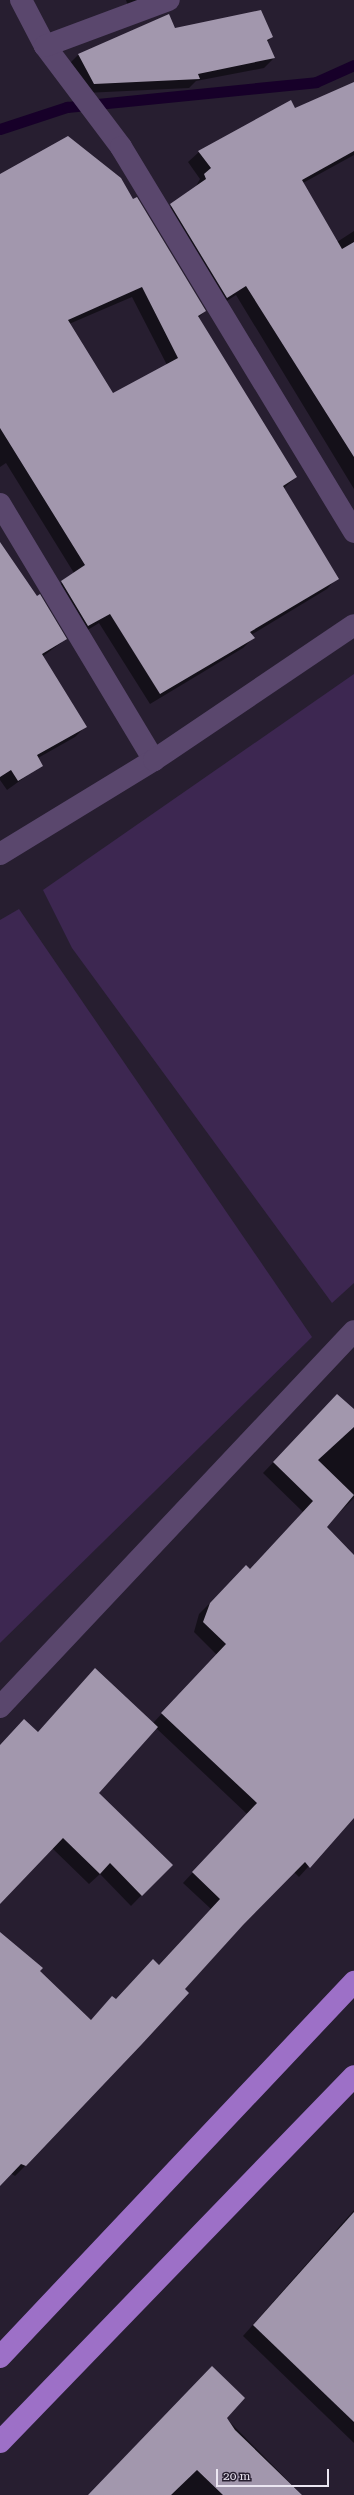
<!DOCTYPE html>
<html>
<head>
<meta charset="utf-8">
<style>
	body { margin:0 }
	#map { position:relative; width:354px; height:2495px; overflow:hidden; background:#271e30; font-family:"Roboto Serif",serif }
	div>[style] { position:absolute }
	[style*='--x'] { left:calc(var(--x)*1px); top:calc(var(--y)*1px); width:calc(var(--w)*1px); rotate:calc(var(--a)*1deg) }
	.green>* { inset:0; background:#3d2751 }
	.shadow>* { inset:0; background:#0007 }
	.stream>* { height:11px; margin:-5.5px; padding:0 5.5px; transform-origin:5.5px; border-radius:5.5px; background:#170029 }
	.building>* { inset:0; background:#a297ad }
	.minor>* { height:22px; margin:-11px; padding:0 11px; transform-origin:11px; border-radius:11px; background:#5a476d }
	.trunk>* { height:22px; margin:-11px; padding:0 11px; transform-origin:11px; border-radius:11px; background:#9d70c7 }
	span { translate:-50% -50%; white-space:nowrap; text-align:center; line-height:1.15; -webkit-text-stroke:4px #271e30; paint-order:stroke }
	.scale { position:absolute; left:216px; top:2469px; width:113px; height:18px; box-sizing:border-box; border:2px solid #ebe6f2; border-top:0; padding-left:5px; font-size:12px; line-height:14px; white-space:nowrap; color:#ebe6f2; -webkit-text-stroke:3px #271e30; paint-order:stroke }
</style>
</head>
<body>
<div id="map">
	<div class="green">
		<i style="clip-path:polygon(354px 674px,354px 1283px,332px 1303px,72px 948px,43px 890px)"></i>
		<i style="clip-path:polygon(19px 909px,312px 1337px,0 1643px,0 920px)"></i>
	</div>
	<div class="shadow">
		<i style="clip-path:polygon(126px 0,145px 0,128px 6px)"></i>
		<i style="clip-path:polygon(168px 15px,175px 29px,272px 37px,267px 42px,274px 58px,264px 68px,196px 81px,189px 88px,85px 93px,69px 64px,78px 55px)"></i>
		<i style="clip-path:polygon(354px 86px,354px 155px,303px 183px,337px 242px,354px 231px,354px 489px,236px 295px,216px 308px,160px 215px,195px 188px,200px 179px,188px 162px,199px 152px)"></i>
		<i style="clip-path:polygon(evenodd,0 175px,205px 311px,198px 318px,296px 477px,284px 488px,337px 578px,327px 589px,251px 635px,253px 638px,243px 648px,150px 704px,99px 623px,78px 636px,51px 592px,74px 573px,6px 463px,0 467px,0 175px,132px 297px,167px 365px,112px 395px,69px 324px,132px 297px)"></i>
		<i style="clip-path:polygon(0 544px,66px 639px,42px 657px,85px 727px,75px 737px,38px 758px,42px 765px,7px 790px,0 780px)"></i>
		<i style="clip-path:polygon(327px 1406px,354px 1410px,354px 1498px,325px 1527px,354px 1556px,354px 1816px,299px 1877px,294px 1872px,242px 1925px,25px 2166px,15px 2176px,10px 2173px,0 2181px,0 1934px,90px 2021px,158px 1966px,211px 1909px,183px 1883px,247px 1814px,156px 1728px,98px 1793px,171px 1865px,131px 1906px,100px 1874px,89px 1884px,52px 1848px,0 1903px,0 1746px,38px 1733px,95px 1669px,153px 1723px,217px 1655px,194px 1632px,199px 1614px,246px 1567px,250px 1570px,303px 1512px,263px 1473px)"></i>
		<i style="clip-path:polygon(354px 2210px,354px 2443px,243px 2336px)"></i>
		<i style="clip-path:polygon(226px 2418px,302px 2495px,91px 2495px)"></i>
	</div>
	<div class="stream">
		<i style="--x:0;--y:129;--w:71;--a:-18.2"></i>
		<i style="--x:67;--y:107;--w:250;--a:-5.7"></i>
		<i style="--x:316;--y:82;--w:42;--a:-24.1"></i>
	</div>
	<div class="building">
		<i style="clip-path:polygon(261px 10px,273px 37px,267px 40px,275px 58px,198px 74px,200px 79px,94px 84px,78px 54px,169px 14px,175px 28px)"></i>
		<i style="clip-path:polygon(354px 82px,354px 151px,302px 180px,342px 249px,354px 242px,354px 457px,246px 286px,227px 298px,170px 204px,206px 179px,204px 174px,211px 168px,198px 151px,291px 100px,295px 108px)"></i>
		<i style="clip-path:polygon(evenodd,68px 136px,121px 178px,133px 199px,137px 197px,206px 311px,198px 316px,297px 477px,283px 486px,339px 579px,250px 632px,255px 638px,160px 694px,110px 614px,88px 626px,61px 581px,85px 565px,0 428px,0 174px,68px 136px,142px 287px,178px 358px,113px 393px,68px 320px,142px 287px)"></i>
		<i style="clip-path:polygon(0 542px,37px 596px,40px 594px,67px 639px,42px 654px,87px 727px,37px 755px,43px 766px,18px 781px,11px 770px,0 777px)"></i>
		<i style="clip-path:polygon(337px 1394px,354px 1409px,354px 1427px,318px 1460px,354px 1495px,327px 1527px,354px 1555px,354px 1818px,310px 1868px,305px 1862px,243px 1925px,185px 1989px,189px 1993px,142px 2044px,26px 2166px,21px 2164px,0 2186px,0 1932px,43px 1968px,40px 1971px,91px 2020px,112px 1996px,116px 1999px,153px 1959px,159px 1965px,220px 1899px,192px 1872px,257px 1803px,161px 1713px,226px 1644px,203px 1622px,210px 1603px,246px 1565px,250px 1569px,313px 1501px,273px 1462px)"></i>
		<i style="clip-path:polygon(95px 1668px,158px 1727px,99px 1793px,173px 1865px,142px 1896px,110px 1863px,100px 1874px,63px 1838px,0 1904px,0 1745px,24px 1719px,38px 1732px)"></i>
		<i style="clip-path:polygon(354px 2212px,354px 2422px,253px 2325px)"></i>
		<i style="clip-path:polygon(212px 2366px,245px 2398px,227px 2418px,235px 2430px,302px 2495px,223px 2495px,197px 2470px,171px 2495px,88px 2495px)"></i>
	</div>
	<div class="minor">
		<i style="--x:21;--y:0;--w:52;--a:62.4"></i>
		<i style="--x:45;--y:46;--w:126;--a:53"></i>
		<i style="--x:121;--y:147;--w:450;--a:58.8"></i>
		<i style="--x:45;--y:46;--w:132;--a:-20.4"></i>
		<i style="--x:0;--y:504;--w:299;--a:59"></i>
		<i style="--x:0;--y:854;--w:180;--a:-31.4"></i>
		<i style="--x:154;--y:760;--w:241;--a:-34"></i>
		<i style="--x:0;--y:1707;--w:516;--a:-46.73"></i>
	</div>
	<div class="trunk">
		<i style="--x:0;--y:2357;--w:516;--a:-46.65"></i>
		<i style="--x:0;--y:2442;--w:509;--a:-45.95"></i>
	</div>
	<div class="scale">20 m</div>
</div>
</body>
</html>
